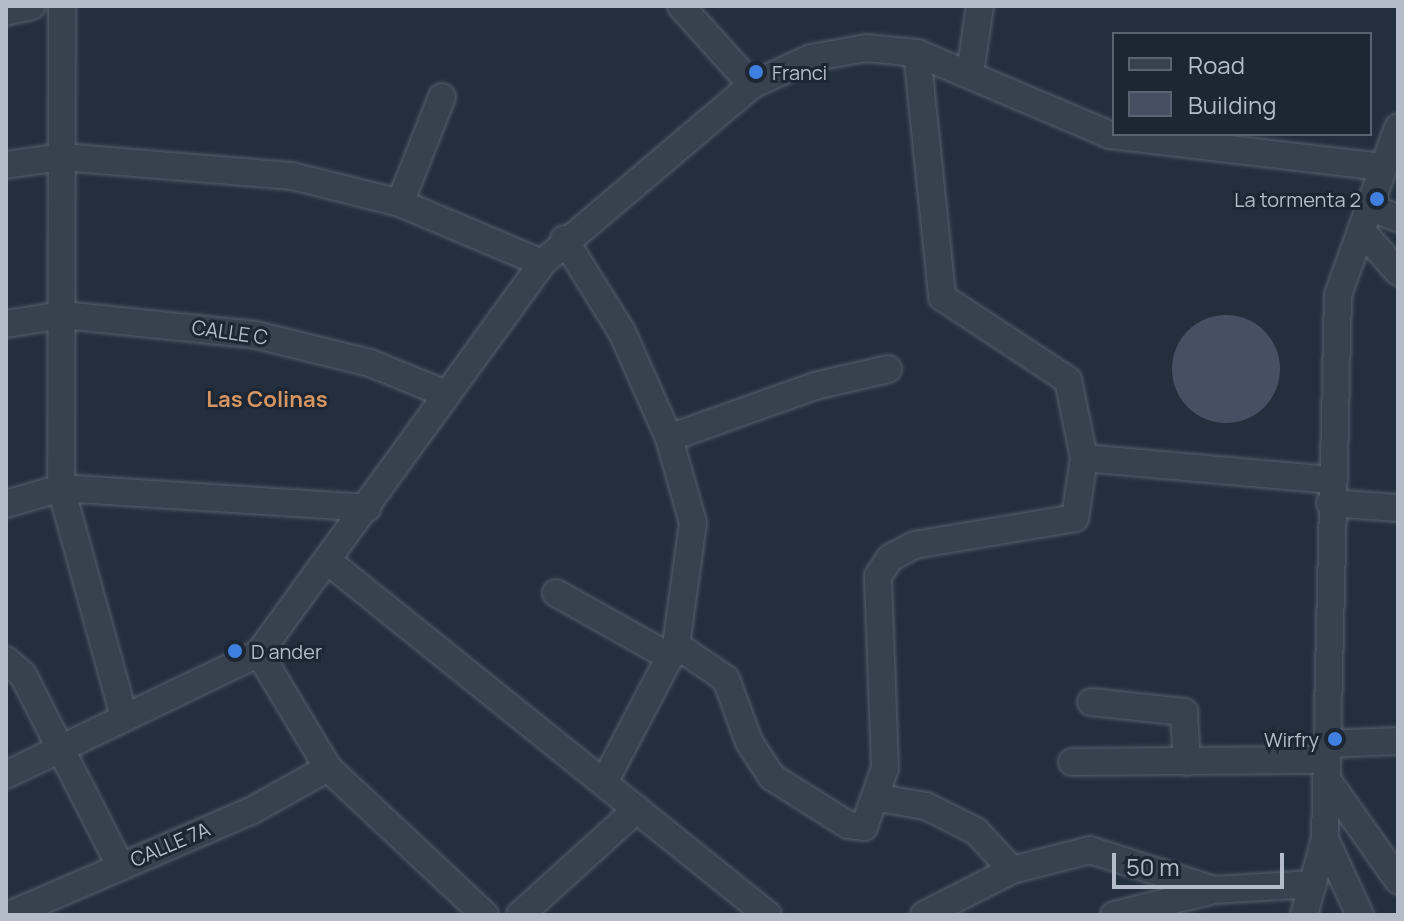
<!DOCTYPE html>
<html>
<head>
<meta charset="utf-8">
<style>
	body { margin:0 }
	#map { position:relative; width:1404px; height:921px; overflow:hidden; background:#242f3e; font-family:Manrope,sans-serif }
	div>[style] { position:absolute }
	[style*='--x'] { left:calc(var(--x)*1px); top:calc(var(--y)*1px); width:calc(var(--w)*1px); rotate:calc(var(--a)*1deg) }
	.building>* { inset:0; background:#455162 }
	.round { border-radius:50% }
	.roads { filter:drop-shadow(0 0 2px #565f6c) drop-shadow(0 0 2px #565f6c) }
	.minor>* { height:26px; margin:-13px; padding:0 13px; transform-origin:13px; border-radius:13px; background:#38414e }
	.dots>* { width:22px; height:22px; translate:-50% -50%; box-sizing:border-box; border:4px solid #1d2633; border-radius:50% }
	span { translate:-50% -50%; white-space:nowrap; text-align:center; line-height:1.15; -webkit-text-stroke:6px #1d2633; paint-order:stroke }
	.poi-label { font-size:20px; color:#b4bcc9 }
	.left { translate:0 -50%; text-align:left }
	.right { translate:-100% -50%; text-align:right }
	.street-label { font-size:20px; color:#b4bcc9 }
	.neighbourhood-label { font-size:22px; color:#d59563; font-weight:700 }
	.frame { position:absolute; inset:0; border:8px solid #b4bcc9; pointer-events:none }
	.legend { position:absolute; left:1112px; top:32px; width:260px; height:104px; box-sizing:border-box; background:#1d2633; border:2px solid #59626f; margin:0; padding:10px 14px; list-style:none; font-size:24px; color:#b4bcc9 }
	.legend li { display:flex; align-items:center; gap:16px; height:40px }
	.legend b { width:40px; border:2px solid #59626f }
	.scale { position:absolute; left:1112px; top:853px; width:172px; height:36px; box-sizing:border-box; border:4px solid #b4bcc9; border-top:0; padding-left:10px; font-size:24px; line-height:28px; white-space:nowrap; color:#b4bcc9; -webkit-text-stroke:6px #1d2633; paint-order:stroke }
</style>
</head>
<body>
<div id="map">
	<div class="building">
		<i class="round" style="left:1172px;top:315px;width:108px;height:108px"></i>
	</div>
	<div class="roads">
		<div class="minor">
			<i style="--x:62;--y:6;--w:482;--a:90.1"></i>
			<i style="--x:61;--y:488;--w:233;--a:74.6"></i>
			<i style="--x:681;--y:6;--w:106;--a:48.1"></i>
			<i style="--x:6;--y:12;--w:26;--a:-13"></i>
			<i style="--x:917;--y:53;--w:245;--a:84.1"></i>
			<i style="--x:942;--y:297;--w:151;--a:33.4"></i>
			<i style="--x:1068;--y:380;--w:80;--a:78.4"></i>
			<i style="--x:1084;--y:458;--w:248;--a:5.1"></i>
			<i style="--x:970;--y:73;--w:68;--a:-81.5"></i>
			<i style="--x:6;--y:165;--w:57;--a:-8.1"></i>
			<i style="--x:62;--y:157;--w:231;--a:4.7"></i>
			<i style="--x:292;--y:176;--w:111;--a:14"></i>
			<i style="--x:400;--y:203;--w:154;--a:22.9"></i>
			<i style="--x:400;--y:203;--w:114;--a:-68.4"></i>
			<i style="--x:1369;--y:207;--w:31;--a:21"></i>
			<i style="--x:1361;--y:230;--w:56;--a:48.6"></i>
			<i style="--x:564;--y:239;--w:110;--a:58.1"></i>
			<i style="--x:622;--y:332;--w:116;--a:66.1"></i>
			<i style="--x:669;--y:438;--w:88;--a:74.2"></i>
			<i style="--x:693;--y:523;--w:123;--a:97.9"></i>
			<i style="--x:676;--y:645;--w:153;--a:117.6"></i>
			<i style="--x:6;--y:324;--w:58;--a:-9"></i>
			<i style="--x:63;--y:315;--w:194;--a:5.9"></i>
			<i style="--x:256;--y:335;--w:117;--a:13.8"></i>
			<i style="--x:370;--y:363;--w:82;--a:22.2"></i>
			<i style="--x:669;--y:438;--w:155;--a:-19.6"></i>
			<i style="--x:815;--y:386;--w:75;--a:-13.1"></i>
			<i style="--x:1330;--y:503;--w:68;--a:4.2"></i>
			<i style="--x:6;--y:504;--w:57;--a:-16.2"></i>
			<i style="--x:61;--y:488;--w:307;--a:3.7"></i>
			<i style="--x:329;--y:562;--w:563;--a:38.8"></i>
			<i style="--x:556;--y:593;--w:131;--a:29.3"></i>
			<i style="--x:676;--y:645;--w:60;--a:34.2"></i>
			<i style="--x:726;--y:679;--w:67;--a:69.9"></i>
			<i style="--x:749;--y:742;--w:42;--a:56.7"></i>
			<i style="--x:772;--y:777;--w:90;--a:32.3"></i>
			<i style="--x:848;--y:825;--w:16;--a:7"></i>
			<i style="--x:864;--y:827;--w:63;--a:-70.4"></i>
			<i style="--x:885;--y:768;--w:192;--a:-92.1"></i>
			<i style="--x:878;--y:576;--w:22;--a:-56"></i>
			<i style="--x:890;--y:558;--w:27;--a:-28"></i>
			<i style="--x:914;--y:545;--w:163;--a:-9.5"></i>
			<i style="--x:1075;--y:518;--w:61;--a:-81.5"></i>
			<i style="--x:259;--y:653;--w:134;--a:59"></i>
			<i style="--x:328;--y:768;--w:215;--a:43.1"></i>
			<i style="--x:6;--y:660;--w:23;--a:41"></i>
			<i style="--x:23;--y:675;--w:213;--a:63"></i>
			<i style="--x:1091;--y:702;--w:94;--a:6.1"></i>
			<i style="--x:1184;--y:712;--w:50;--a:86.6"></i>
			<i style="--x:1327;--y:744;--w:71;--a:-2.4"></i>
			<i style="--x:1072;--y:762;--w:254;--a:-0.5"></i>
			<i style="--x:6;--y:775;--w:281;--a:-25.7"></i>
			<i style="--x:259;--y:653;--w:482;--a:-54"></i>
			<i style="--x:542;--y:263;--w:275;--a:-40.3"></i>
			<i style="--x:752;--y:85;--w:65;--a:-24.6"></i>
			<i style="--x:811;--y:58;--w:56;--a:-10.3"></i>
			<i style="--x:866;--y:48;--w:51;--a:5.6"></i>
			<i style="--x:917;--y:53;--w:210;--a:23"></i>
			<i style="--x:1110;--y:135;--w:276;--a:6.7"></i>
			<i style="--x:1326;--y:778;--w:125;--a:54.8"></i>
			<i style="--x:879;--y:798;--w:48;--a:9.7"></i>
			<i style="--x:926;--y:806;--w:56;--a:26.6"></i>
			<i style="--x:976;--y:831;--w:53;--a:47.3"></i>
			<i style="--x:1325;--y:839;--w:84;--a:65.3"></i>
			<i style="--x:9;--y:915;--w:263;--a:-23.3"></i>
			<i style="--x:251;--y:811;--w:88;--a:-29.2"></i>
			<i style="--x:520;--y:915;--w:158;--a:-42.2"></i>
			<i style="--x:924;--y:915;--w:99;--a:-27.1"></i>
			<i style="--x:1012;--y:870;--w:81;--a:-14.4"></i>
			<i style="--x:1090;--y:850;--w:130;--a:17.9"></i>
			<i style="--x:1114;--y:915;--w:103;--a:-14"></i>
			<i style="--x:1214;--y:890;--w:99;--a:-3.5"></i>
			<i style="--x:1304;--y:915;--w:79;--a:-74.6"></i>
			<i style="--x:1325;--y:839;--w:544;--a:-88.63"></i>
			<i style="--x:1338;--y:295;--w:178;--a:-70.3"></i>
		</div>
	</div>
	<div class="dots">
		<i style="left:756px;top:72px;background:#3f7fe0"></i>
		<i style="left:1377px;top:199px;background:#3f7fe0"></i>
		<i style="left:235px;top:651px;background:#3f7fe0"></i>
		<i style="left:1335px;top:739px;background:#3f7fe0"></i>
	</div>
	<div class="poi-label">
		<span class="left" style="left:772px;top:72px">Franci</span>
		<span class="right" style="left:1361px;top:199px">La tormenta 2</span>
		<span class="left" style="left:251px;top:651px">D ander</span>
		<span class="right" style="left:1319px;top:739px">Wirfry</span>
	</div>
	<div class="street-label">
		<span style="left:230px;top:332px;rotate:8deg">CALLE C</span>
		<span style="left:170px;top:844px;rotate:-23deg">CALLE 7A</span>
	</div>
	<div class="neighbourhood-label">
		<span style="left:267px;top:400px">Las Colinas</span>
	</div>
	<div class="frame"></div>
	<ul class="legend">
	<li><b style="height:10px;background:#38414e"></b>Road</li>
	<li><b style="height:22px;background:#455162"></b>Building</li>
	</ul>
	<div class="scale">50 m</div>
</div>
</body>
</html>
